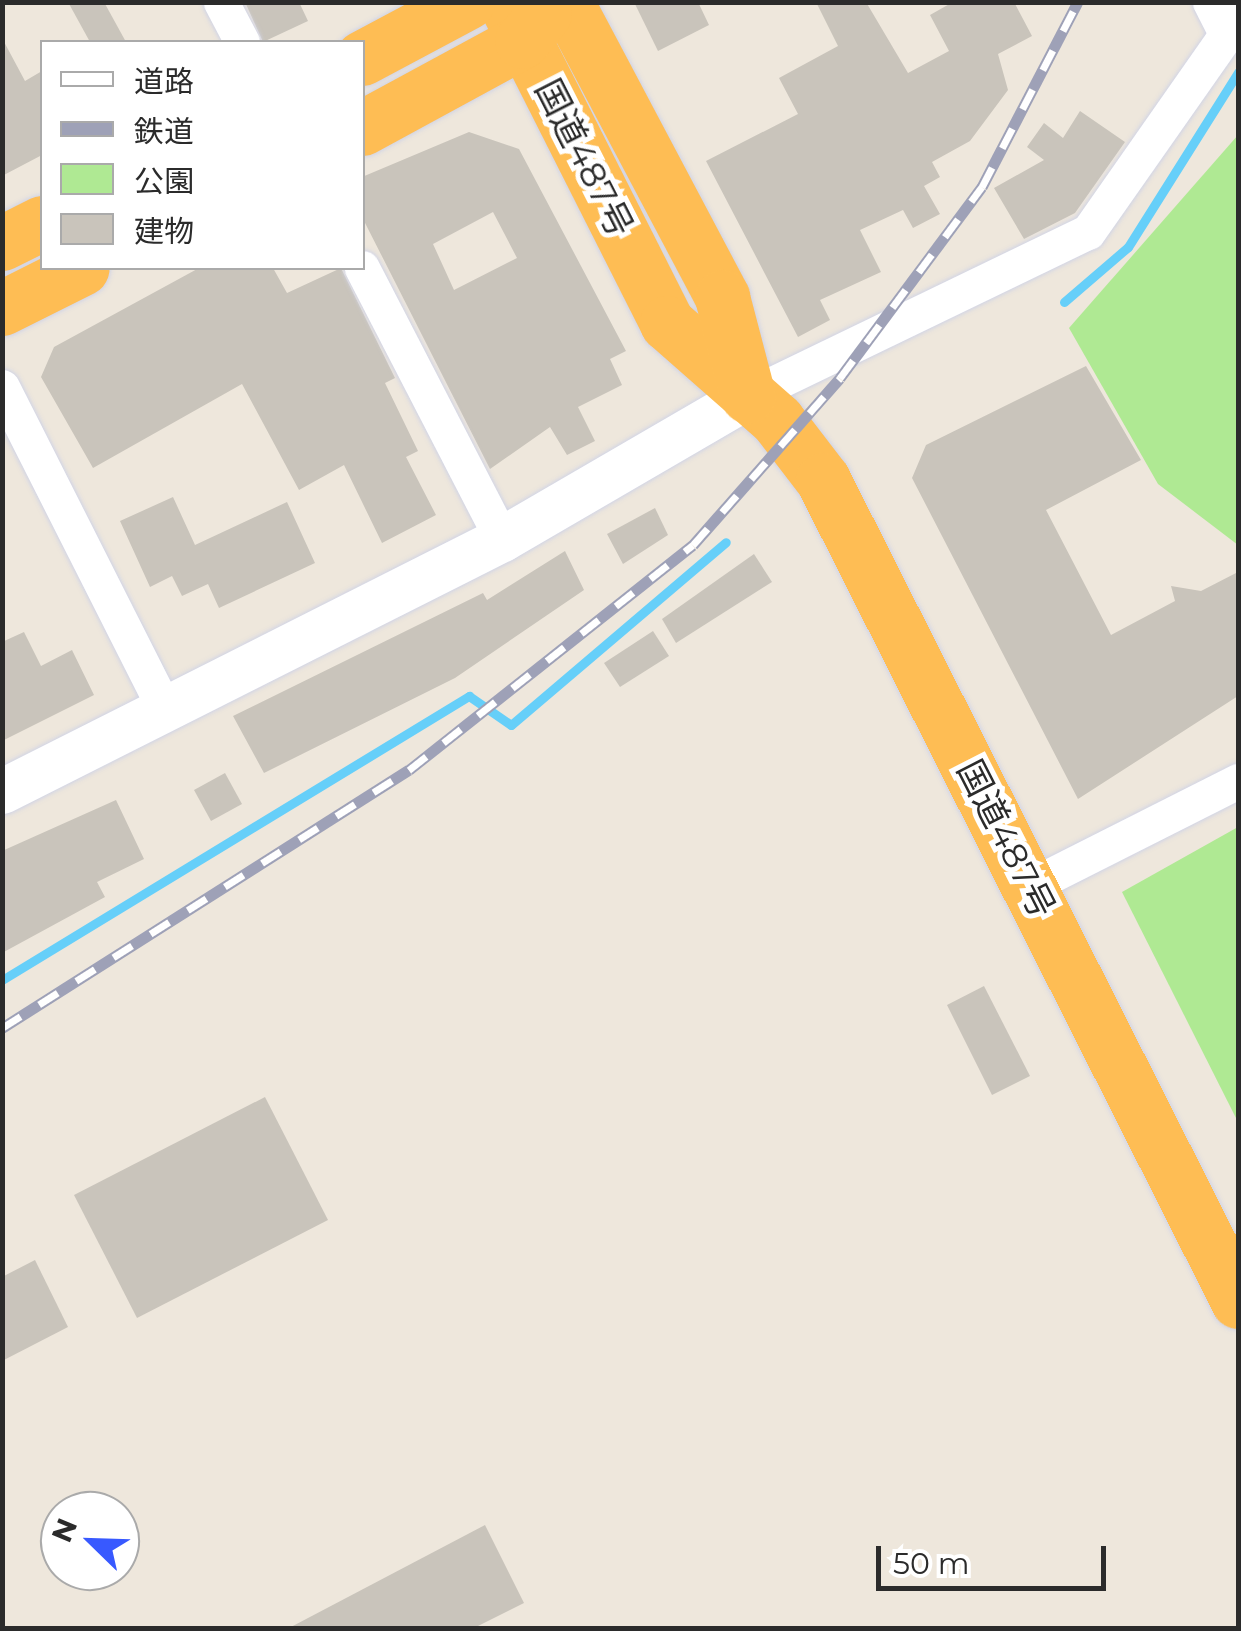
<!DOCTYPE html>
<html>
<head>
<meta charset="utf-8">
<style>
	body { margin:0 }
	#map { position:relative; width:1241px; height:1631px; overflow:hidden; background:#eee7dc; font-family:Montserrat,"Noto Sans JP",sans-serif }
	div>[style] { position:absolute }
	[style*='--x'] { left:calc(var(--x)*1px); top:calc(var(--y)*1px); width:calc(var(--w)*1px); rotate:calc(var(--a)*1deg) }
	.green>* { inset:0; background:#afe993 }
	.stream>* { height:9px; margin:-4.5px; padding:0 4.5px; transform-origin:4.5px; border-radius:4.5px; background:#66cff9 }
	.building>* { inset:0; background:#c9c4bb }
	.roads { filter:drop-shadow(0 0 2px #d1d4e5) drop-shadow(0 0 2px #d1d4e5) }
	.minor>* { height:35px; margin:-17.5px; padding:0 17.5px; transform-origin:17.5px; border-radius:17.5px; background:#fff }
	.tertiary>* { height:45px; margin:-22.5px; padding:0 22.5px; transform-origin:22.5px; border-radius:22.5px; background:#fff }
	.trunk>* { height:55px; margin:-27.5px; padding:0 27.5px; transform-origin:27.5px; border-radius:27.5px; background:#febd54 }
	.rail>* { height:11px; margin-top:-5.5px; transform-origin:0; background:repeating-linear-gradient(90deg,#fff 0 22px,#9ea1b7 0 44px); box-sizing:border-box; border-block:2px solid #9ea1b7 }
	span { translate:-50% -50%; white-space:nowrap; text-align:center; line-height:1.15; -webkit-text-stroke:10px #fff; paint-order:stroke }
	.street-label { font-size:35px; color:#2b2b2b }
	.frame { position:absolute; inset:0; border:5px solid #2b2b2b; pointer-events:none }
	.legend { position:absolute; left:40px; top:40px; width:325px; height:230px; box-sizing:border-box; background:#fff; border:2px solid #aaa; margin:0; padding:12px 18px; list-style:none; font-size:30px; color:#2b2b2b }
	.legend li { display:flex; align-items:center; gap:20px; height:50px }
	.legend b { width:50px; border:2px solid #aaa }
	.north { position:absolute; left:40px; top:1491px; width:100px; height:100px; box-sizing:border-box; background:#fff; border:2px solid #aaa; border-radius:50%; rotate:293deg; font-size:28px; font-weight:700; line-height:40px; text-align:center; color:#2b2b2b }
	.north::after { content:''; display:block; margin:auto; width:35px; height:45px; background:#3859ff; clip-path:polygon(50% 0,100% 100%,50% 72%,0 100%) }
	.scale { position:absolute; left:876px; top:1546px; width:230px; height:45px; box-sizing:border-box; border:5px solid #2b2b2b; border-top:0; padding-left:12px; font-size:30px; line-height:35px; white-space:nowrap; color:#2b2b2b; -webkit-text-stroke:8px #fff; paint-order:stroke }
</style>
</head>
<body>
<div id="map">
	<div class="green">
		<i style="clip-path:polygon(1238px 135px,1238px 545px,1158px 484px,1069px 328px)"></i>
		<i style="clip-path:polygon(1238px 827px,1238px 1122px,1122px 892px)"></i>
	</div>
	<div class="stream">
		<i style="--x:1064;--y:302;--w:84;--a:-40.7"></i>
		<i style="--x:1128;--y:247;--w:207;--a:-57.8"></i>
		<i style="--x:2;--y:980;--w:547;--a:-31.31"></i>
		<i style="--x:469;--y:696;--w:51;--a:34.6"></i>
		<i style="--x:511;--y:725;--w:282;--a:-40.4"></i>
	</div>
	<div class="building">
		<i style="clip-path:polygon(68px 2px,104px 2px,126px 42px,90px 42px)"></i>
		<i style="clip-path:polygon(245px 2px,299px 2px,308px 21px,263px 42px)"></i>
		<i style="clip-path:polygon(634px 2px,698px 2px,709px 25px,658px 51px)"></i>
		<i style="clip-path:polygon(816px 2px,866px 2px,908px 73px,949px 51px,930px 15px,953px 2px,1014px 2px,1032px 36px,998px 54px,1008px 90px,970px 141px,932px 162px,940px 177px,924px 186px,940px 214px,913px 228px,903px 210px,860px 230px,881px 272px,820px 300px,830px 320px,798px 337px,706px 161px,798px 114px,779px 78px,838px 46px)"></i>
		<i style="clip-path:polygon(2px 38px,25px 81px,42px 71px,42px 155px,2px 176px)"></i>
		<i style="clip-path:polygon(1080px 111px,1125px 142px,1075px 213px,1024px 239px,994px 188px,1044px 160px,1027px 147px,1044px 123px,1063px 138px)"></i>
		<i style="clip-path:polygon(evenodd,469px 132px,519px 149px,626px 351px,610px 359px,622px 385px,578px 407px,595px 441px,567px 455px,550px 427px,490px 469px,362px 217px,362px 177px,469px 132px,493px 212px,517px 258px,454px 290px,433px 244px,493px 212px)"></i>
		<i style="clip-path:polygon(199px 268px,273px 268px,287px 293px,341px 268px,395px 378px,385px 383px,418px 451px,406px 457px,436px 515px,382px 543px,344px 465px,299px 490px,242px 384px,93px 468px,41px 377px,54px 347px)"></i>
		<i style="clip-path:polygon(1086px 366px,1141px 460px,1046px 510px,1111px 635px,1175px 601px,1171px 586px,1201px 591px,1238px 572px,1238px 696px,1078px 799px,912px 478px,926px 445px)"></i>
		<i style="clip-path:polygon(173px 497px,195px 545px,287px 502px,315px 563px,219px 608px,208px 584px,182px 596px,172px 576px,150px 587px,120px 521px)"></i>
		<i style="clip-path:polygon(655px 508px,668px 535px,623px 564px,607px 534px)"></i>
		<i style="clip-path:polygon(565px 551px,584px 590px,455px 678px,264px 773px,233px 716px,483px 593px,487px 600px)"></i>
		<i style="clip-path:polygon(754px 554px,772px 582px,676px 643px,662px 619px)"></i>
		<i style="clip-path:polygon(653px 631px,669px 656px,620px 687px,604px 663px)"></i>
		<i style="clip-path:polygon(24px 632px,41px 666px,72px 650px,94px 695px,2px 741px,2px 642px)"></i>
		<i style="clip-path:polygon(225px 773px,242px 804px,211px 821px,194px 790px)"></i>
		<i style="clip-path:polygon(116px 800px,144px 859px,97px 882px,105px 897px,2px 953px,2px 851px)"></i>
		<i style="clip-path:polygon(984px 986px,1030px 1076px,992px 1095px,947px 1005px)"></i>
		<i style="clip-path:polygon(265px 1097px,328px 1220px,137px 1318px,74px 1195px)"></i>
		<i style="clip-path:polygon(35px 1260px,68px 1327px,2px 1361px,2px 1277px)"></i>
		<i style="clip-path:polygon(485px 1525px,524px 1603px,474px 1628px,289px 1628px)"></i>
	</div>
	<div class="roads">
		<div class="minor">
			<i style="--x:221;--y:2;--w:45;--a:62.3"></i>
			<i style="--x:1210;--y:2;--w:38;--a:63"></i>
			<i style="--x:362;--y:268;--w:305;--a:62.7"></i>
			<i style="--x:2;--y:387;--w:363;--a:63.2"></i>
			<i style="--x:748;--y:396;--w:377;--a:-25.8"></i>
			<i style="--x:1088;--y:232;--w:261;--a:-55"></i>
			<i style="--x:1030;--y:886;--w:233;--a:-26.8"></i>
		</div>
		<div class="tertiary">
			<i style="--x:2;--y:791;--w:560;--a:-26.75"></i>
			<i style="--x:502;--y:539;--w:285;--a:-30.2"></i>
		</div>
		<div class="trunk">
			<i style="--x:505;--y:2;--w:360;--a:63.2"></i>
			<i style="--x:667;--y:323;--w:147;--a:41.4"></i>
			<i style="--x:777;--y:420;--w:76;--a:52.5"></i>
			<i style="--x:823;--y:480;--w:920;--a:63.18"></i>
			<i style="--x:566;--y:2;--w:334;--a:62.1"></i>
			<i style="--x:722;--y:297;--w:102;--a:75.3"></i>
			<i style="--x:362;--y:58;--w:119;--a:-28.1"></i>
			<i style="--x:362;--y:128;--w:182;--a:-28.5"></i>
			<i style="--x:522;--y:41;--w:35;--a:-51"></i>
			<i style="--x:2;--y:243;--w:45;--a:-26.6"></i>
			<i style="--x:2;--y:308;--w:89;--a:-26.6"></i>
		</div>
	</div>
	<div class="rail">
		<i style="--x:2;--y:1028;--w:482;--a:-32.4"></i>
		<i style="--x:409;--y:770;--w:362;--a:-38.4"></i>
		<i style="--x:693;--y:545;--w:222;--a:-48.6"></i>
		<i style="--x:840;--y:378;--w:238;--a:-53.4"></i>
		<i style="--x:982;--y:187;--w:208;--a:-62.6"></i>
	</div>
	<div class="street-label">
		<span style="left:584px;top:158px;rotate:63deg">国道487号</span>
		<span style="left:1006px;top:839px;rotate:63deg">国道487号</span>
	</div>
	<div class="frame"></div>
	<ul class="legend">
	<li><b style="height:12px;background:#fff"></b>道路</li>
	<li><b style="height:12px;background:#9ea1b7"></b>鉄道</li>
	<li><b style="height:28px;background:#afe993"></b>公園</li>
	<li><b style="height:28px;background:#c9c4bb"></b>建物</li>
	</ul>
	<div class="north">N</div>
	<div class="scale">50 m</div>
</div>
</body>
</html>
